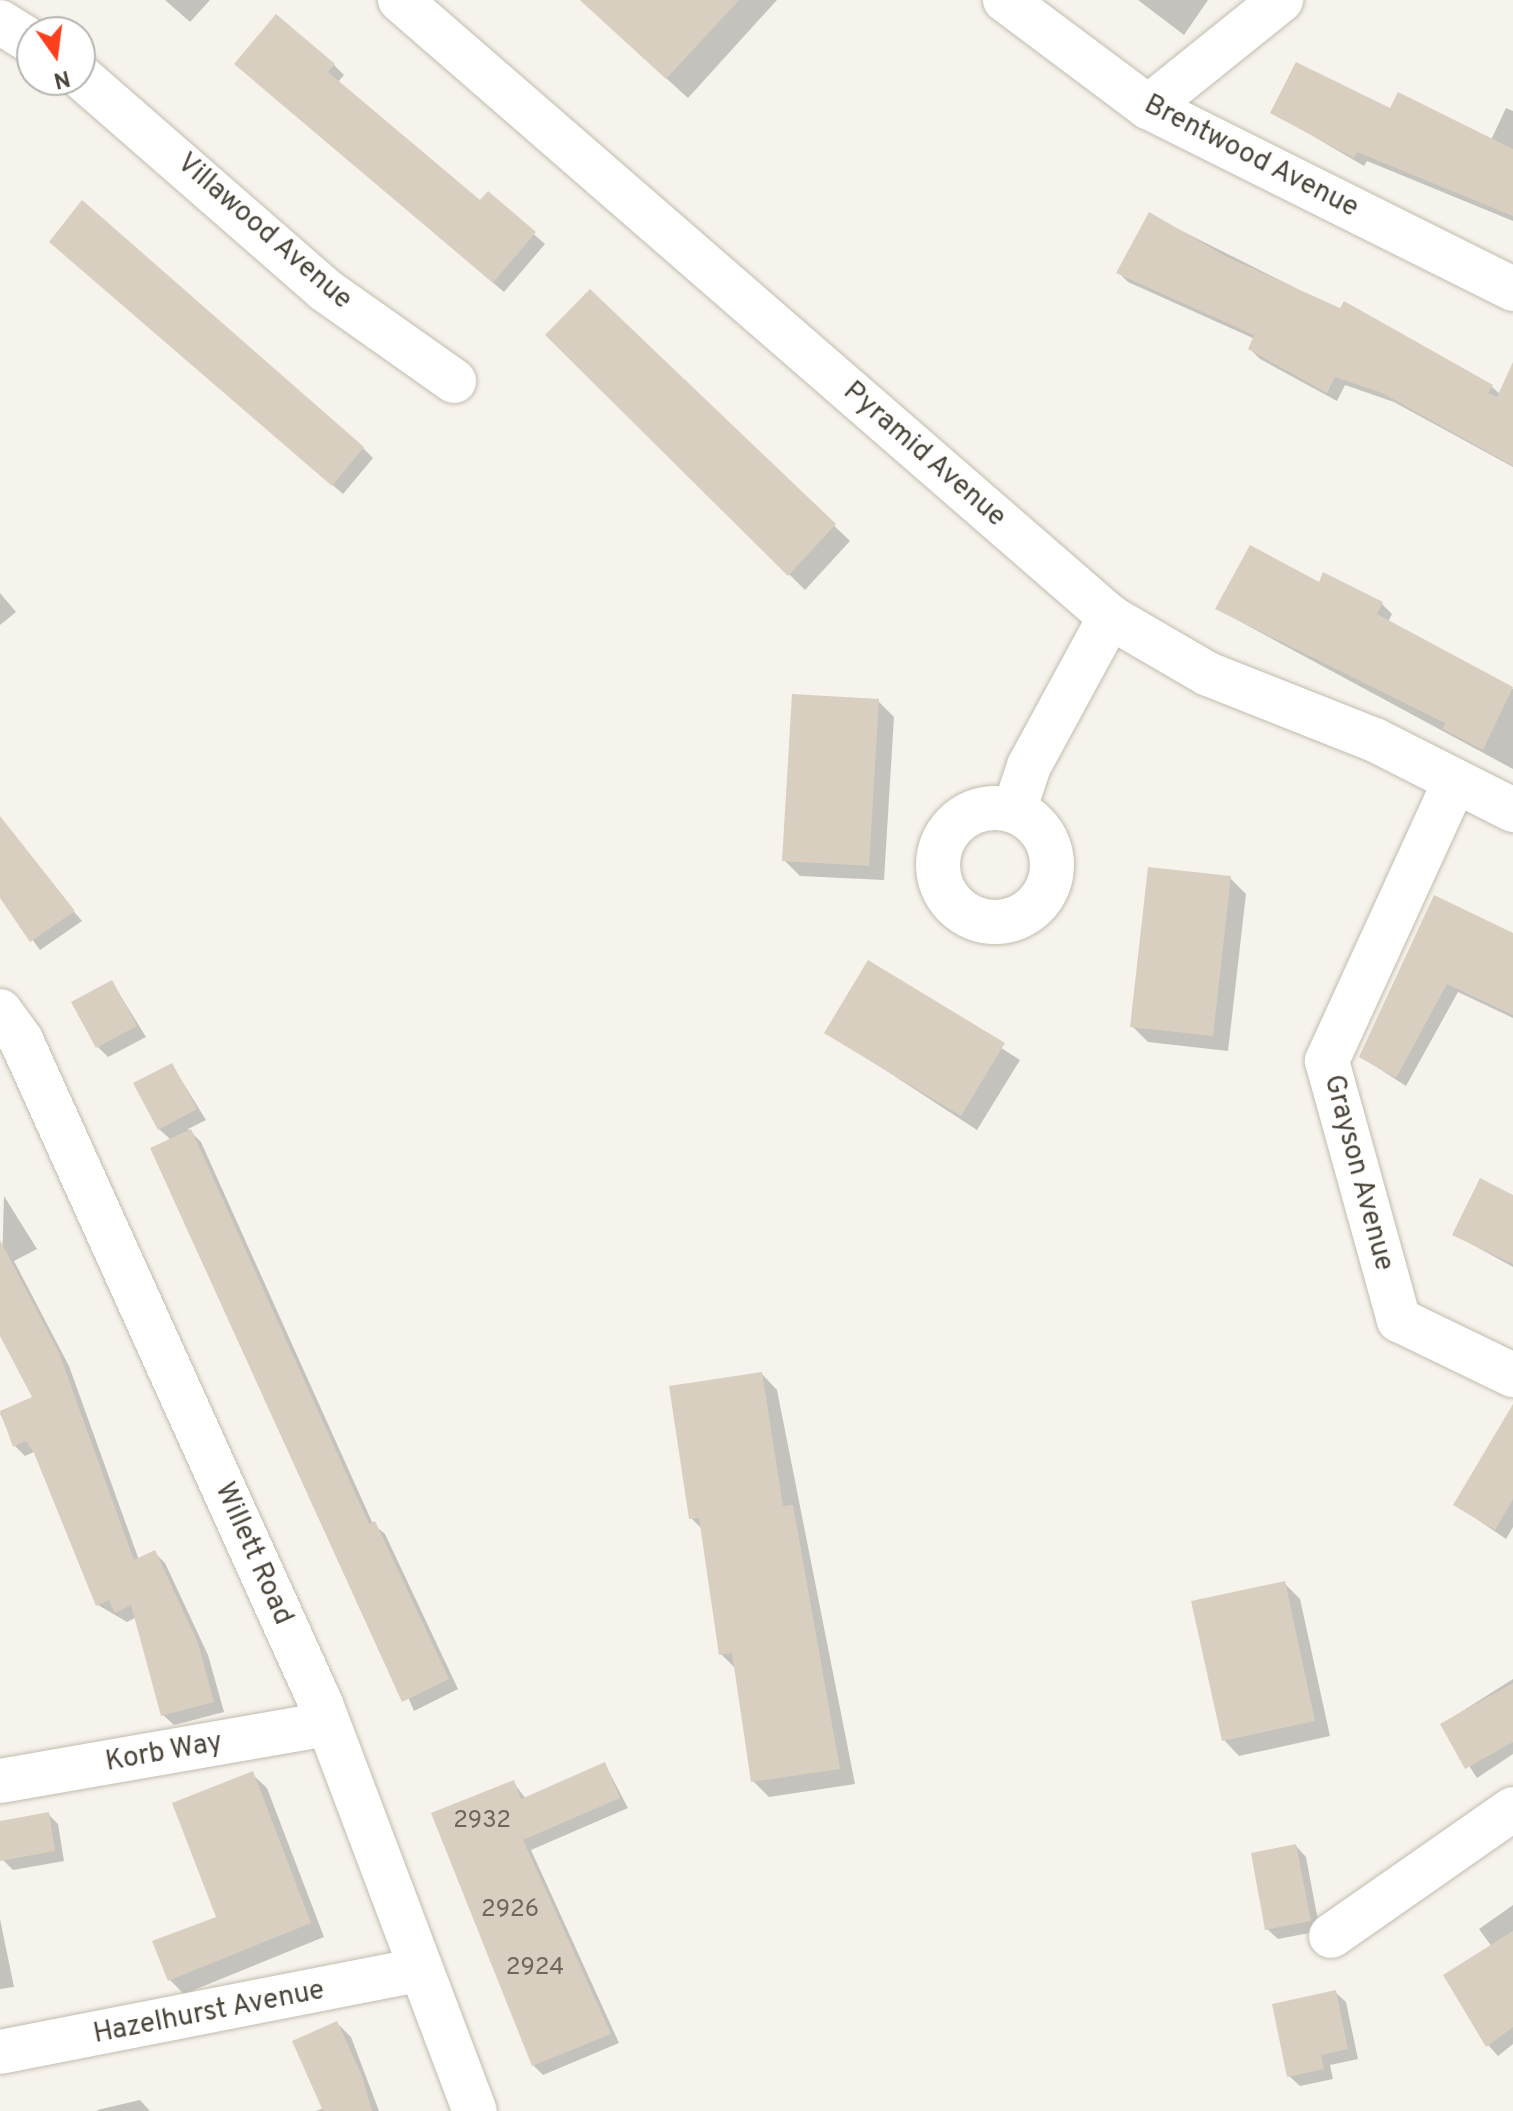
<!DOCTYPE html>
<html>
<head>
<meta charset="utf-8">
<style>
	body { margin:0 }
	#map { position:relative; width:1513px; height:2111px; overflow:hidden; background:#f6f3ec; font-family:Overpass,sans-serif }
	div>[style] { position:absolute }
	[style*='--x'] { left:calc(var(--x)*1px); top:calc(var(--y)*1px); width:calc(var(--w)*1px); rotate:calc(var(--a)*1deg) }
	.shadow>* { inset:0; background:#0003 }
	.building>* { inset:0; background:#d8cfc1 }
	.roads { filter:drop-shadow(0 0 2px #c2bbae) drop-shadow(0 0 2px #c2bbae) }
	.minor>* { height:44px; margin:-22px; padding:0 22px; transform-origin:22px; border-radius:22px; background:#fff }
	.minor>.ring { margin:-22px; padding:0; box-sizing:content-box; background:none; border:44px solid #fff; border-radius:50% }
	span { translate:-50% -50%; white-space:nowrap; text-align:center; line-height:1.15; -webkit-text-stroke:6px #fff; paint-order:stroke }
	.number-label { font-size:24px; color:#6e675b }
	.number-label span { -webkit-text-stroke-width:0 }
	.street-label { font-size:28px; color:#4b4439 }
	.north { position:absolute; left:16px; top:16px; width:80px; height:80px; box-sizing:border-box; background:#fff; border:2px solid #b7b4b0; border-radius:50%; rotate:166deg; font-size:22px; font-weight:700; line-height:32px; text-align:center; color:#4b4439 }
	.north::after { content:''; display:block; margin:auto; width:28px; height:36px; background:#fc3f1d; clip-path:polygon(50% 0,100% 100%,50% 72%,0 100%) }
</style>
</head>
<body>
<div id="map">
	<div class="shadow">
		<i style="clip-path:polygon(165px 0,210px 0,190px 22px)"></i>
		<i style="clip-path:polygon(580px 0,777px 0,688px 98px)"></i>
		<i style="clip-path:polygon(1138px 0,1208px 0,1184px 35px)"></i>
		<i style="clip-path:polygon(334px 65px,344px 75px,338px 82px,481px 203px,488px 194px,545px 244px,504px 292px,247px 74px)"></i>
		<i style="clip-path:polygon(1506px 108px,1513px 111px,1513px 221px,1367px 161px,1364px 166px,1272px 112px,1391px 111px,1491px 140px)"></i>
		<i style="clip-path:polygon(1150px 215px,1491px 386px,1513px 406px,1513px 467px,1394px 402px,1345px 385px,1337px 401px,1260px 359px,1250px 349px,1255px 339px,1128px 282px,1118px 272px)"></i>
		<i style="clip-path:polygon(62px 252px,363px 448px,373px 458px,343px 494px)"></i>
		<i style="clip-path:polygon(590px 292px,850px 541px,805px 590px,548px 335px)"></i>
		<i style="clip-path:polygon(1319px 585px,1382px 604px,1392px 614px,1388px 622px,1513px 689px,1513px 769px,1217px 609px)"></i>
		<i style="clip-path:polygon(0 593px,16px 612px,0 625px)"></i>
		<i style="clip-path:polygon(878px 701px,894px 717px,884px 880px,800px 876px,784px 860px)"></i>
		<i style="clip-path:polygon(0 826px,82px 921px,40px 950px,5px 902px)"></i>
		<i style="clip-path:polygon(1230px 878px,1246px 894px,1228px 1051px,1148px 1042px,1132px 1026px)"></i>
		<i style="clip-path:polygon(1435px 898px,1513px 941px,1513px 1018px,1458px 992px,1406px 1086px,1361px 1057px)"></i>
		<i style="clip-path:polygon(869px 963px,1020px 1060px,977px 1130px,827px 1032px)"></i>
		<i style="clip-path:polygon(112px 982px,146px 1037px,108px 1057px,98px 1047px)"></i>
		<i style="clip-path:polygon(172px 1065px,206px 1120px,188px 1129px,201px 1142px,373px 1524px,385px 1534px,458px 1689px,414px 1711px,171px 1140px,159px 1129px)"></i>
		<i style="clip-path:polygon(4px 1196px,37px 1249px,14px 1261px,69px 1366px,139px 1560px,155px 1553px,165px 1563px,208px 1655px,224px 1712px,174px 1725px,163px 1715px,135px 1618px,127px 1622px,98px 1605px,36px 1451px,25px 1456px,15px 1446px,0 1413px,35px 1398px,0 1331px)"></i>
		<i style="clip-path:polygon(1513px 1196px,1513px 1267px,1455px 1235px)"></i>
		<i style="clip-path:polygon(762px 1374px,777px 1390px,855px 1784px,769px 1797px,753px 1781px,736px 1669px,721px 1654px,703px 1530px,691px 1518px)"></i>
		<i style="clip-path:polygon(1513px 1456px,1513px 1527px,1506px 1539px,1456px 1505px)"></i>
		<i style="clip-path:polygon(1284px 1583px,1300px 1599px,1330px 1736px,1239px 1756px,1224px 1740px)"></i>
		<i style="clip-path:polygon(1513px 1679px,1513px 1754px,1477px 1778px,1442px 1724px)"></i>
		<i style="clip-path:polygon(605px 1764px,628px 1808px,531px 1850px,619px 2043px,543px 2075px,533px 2065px,513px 1782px,526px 1799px)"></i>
		<i style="clip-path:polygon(252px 1774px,267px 1788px,324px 1937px,184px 1994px,170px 1980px,219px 1918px)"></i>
		<i style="clip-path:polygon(48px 1814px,58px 1824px,64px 1861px,13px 1870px,3px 1860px,0 1823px)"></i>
		<i style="clip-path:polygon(1296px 1846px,1306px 1857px,1320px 1931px,1278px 1939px,1267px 1929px)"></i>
		<i style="clip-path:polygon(1513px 1905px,1513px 2044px,1498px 2056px,1488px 2045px,1492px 1947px,1479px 1929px)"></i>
		<i style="clip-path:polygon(0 1919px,14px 1987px,0 1989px)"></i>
		<i style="clip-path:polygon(1335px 1992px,1346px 2002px,1358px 2059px,1330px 2065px,1333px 2079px,1300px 2086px,1289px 2076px)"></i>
		<i style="clip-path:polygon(337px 2023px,351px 2037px,379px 2111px,316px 2111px,324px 2108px)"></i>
		<i style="clip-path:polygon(140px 2100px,150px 2111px,98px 2111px,97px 2110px)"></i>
	</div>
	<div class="building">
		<i style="clip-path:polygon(580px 0,739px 0,666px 79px)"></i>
		<i style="clip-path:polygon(276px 14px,335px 64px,328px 72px,480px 200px,488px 191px,536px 232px,493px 283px,234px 64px)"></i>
		<i style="clip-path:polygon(1296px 62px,1390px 108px,1398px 92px,1513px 149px,1513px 216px,1357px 152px,1354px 158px,1270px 113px)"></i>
		<i style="clip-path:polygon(82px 200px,364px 447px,332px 486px,49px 242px)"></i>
		<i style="clip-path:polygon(1149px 212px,1227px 257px,1340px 308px,1344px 301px,1493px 385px,1488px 393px,1497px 397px,1513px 362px,1513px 466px,1382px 393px,1335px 377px,1327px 393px,1248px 349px,1254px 335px,1116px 273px)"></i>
		<i style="clip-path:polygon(590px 289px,836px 524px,788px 576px,545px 335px)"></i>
		<i style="clip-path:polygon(1250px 545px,1319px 582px,1323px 572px,1383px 602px,1377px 614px,1513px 687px,1483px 750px,1443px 729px,1445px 723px,1215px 609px)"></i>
		<i style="clip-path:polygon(792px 694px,879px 699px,869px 866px,782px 861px)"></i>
		<i style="clip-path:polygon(0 816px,75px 911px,30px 942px,0 898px)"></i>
		<i style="clip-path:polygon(1148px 867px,1231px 876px,1213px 1036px,1130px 1027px)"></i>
		<i style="clip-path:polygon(1434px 895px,1513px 933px,1513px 1015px,1447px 984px,1396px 1078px,1359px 1057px)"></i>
		<i style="clip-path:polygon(868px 960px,1005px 1043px,961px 1116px,824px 1033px)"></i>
		<i style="clip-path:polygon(112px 980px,137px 1026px,96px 1048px,71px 1002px)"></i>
		<i style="clip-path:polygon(172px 1063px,197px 1109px,158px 1130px,133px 1083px)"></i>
		<i style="clip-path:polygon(191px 1129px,369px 1524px,375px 1521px,449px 1679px,402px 1702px,150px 1148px)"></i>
		<i style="clip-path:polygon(1480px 1178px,1513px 1195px,1513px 1264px,1452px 1235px)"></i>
		<i style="clip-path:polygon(0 1240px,59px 1353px,134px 1560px,155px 1550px,198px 1643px,214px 1702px,161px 1716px,131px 1605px,115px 1613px,109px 1600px,96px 1606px,34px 1453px,26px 1441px,13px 1447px,0 1411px,32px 1397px,0 1336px)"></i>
		<i style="clip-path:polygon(762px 1372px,783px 1506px,793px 1505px,840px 1769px,751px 1782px,732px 1653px,719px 1655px,699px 1518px,689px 1519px,669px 1386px)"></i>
		<i style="clip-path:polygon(1513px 1404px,1513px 1499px,1495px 1530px,1453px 1505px)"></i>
		<i style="clip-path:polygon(1285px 1581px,1315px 1721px,1222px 1741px,1191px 1601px)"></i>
		<i style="clip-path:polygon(1513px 1683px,1513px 1742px,1465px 1769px,1440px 1724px)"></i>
		<i style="clip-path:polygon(605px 1762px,620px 1798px,523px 1840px,611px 2034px,532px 2066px,431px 1813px,514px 1780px,521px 1799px)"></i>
		<i style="clip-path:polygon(253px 1771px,311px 1923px,168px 1981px,152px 1941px,216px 1917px,172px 1803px)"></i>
		<i style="clip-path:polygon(49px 1812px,55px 1851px,0 1861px,0 1821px)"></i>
		<i style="clip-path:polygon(1296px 1844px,1311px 1921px,1265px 1930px,1251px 1853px)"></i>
		<i style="clip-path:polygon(1513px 1931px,1513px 2027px,1486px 2047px,1443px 1975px)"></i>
		<i style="clip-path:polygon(1336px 1990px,1348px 2049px,1321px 2055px,1324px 2069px,1287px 2077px,1272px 2004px)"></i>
		<i style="clip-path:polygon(337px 2021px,362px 2076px,372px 2111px,323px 2111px,292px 2041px)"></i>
	</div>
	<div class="roads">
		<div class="minor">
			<i style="--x:400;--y:0;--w:941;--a:40.99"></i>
			<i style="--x:1110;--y:617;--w:113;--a:30.2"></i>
			<i style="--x:1208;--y:674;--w:180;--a:21.6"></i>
			<i style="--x:1375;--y:740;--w:155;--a:26.9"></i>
			<i style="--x:1005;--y:0;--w:179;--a:36.8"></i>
			<i style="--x:1148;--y:107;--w:408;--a:26.5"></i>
			<i style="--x:0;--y:22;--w:38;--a:32"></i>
			<i style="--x:80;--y:76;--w:325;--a:41.1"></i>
			<i style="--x:325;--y:290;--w:158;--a:35.2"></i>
			<i style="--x:1148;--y:107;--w:171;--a:-38.8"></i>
			<i style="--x:1455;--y:781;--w:308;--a:114.6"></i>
			<i style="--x:1327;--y:1061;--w:269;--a:74.5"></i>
			<i style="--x:1399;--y:1320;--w:127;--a:25.8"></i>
			<i class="ring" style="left:938px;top:808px;width:70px;height:70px"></i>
			<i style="--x:1014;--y:811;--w:47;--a:-71.6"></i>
			<i style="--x:1029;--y:766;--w:170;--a:-61.5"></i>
			<i style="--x:0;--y:1011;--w:36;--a:54"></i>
			<i style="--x:21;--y:1040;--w:729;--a:65.69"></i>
			<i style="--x:321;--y:1704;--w:435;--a:69.3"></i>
			<i style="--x:0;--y:1781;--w:333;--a:-9.9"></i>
			<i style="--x:1331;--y:1936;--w:222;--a:-34.9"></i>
			<i style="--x:0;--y:2052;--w:426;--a:-11.1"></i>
		</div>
	</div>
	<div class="number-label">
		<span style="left:482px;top:1822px">2932</span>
		<span style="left:510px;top:1911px">2926</span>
		<span style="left:535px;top:1969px">2924</span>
	</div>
	<div class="street-label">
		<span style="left:1251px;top:157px;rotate:27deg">Brentwood Avenue</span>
		<span style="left:264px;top:232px;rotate:41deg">Villawood Avenue</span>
		<span style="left:924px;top:455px;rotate:41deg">Pyramid Avenue</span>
		<span style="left:1358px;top:1173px;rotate:75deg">Grayson Avenue</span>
		<span style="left:253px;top:1554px;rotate:66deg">Willett Road</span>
		<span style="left:164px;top:1753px;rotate:-10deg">Korb Way</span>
		<span style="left:209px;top:2013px;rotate:-11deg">Hazelhurst Avenue</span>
	</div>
	<div class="north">N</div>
</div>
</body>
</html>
